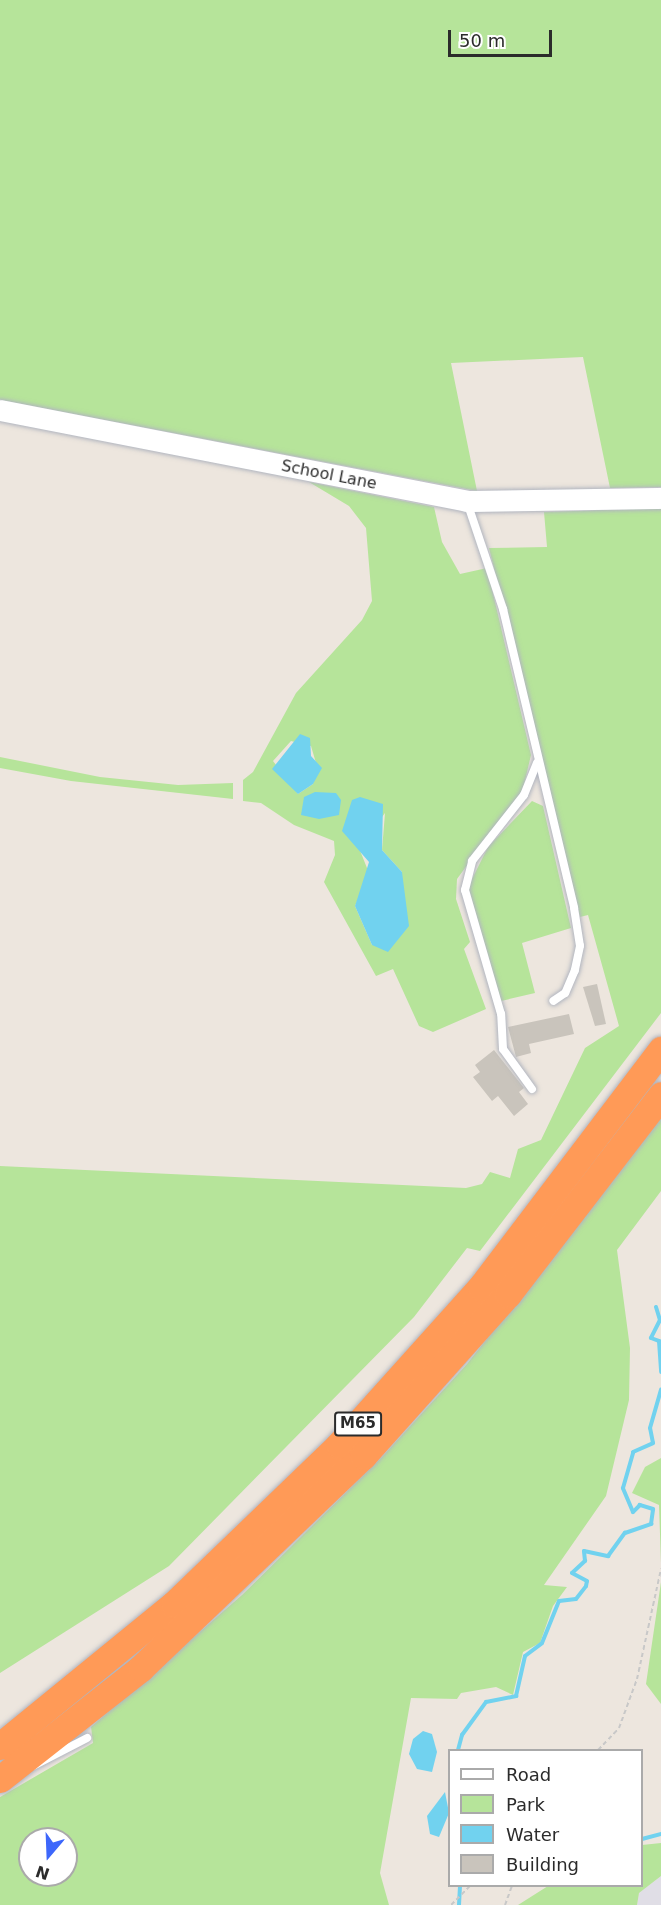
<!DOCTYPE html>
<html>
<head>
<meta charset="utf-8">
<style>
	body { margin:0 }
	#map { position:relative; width:661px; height:1905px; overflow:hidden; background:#ede6de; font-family:"DejaVu Sans",sans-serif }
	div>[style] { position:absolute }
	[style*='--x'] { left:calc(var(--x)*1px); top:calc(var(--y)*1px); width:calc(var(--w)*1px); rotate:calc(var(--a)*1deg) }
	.industrial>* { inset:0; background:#e0dee6 }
	.green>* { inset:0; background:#b6e49a }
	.water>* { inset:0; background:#71d2ef }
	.stream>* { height:4px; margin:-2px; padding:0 2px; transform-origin:2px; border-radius:2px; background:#71d2ef }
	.building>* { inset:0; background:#c9c4bc }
	.path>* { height:2px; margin-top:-1px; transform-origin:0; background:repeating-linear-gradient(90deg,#c8c8c8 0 4.5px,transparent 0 7.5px) }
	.roads { filter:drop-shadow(0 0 2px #b1b5bf) drop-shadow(0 0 2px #b1b5bf) }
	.service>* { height:8px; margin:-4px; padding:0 4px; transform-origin:4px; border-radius:4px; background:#fff }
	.secondary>* { height:21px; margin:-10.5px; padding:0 10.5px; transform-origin:10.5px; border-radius:10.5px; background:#fff }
	.motorway>* { height:27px; margin:-13.5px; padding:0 13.5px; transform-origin:13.5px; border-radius:13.5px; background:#ff9a57 }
	span { translate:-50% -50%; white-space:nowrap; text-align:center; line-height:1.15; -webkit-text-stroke:4.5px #fff; paint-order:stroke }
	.shield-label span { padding:2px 4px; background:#fff; border:2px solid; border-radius:4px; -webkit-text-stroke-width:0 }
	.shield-label { font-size:15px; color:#2b2b2b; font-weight:700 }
	.street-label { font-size:16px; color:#2b2b2b }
	.legend { position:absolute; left:448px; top:1749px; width:195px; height:138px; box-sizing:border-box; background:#fff; border:2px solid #aaa; margin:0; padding:8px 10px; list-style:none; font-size:18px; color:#2b2b2b }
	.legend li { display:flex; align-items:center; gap:12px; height:30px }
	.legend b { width:30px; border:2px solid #aaa }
	.north { position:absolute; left:18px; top:1827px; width:60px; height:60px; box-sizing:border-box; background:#fff; border:2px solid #aaa; border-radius:50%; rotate:199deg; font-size:16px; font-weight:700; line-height:24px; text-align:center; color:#2b2b2b }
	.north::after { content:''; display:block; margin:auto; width:21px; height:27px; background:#3d67fb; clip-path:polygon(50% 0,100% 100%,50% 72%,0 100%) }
	.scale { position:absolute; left:448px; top:30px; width:104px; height:27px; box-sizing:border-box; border:3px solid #2b2b2b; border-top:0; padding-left:8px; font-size:18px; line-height:21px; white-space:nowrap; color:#2b2b2b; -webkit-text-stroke:4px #fff; paint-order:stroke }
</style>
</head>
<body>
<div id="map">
	<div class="industrial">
		<i style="clip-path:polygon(661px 1876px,661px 1905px,637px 1905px,639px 1893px)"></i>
	</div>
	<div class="green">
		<i style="clip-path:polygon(0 0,661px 0,661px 487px,610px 488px,583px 357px,451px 363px,477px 491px,0 400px)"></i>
		<i style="clip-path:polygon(evenodd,309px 482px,434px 507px,442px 542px,460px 574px,487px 568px,531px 755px,523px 789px,457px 879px,456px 899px,470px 942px,464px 949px,486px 1009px,433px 1032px,419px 1026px,393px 969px,376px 976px,324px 882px,335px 855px,334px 841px,294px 825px,261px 803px,243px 801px,243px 780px,253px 772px,296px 693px,362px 620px,372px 601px,366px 528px,349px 506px,309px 482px,291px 741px,311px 746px,316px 763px,313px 784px,298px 794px,273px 761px,291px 741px,309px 482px,385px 813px,382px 850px,402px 872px,372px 945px,355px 906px,369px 873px,359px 848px,385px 813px)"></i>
		<i style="clip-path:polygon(661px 508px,661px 1013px,480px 1251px,467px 1248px,414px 1317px,169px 1566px,0 1673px,0 1166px,466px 1188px,482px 1184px,490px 1172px,510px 1178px,518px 1149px,541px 1140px,585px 1048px,619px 1026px,588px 915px,580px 917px,489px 548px,547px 547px,544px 512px)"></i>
		<i style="clip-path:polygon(0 757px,100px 777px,178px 785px,233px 783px,233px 799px,71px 781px,0 768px)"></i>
		<i style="clip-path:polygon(532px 801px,543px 806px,571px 928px,522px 943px,535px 993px,501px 1001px,468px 887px,488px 847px)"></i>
		<i style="clip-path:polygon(evenodd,661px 1118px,661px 1191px,617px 1250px,630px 1348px,629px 1400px,606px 1496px,544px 1585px,567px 1587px,553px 1606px,540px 1643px,523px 1652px,513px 1695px,496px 1687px,461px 1693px,457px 1699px,411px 1698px,380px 1873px,389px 1905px,0 1905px,0 1797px,93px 1743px,91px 1727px,242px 1595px,381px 1458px,467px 1364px,661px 1118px,30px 1839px,66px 1839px,66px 1875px,30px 1875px,30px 1839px)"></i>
		<i style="clip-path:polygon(661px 1458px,661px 1563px,659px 1505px,632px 1493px,645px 1467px)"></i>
		<i style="clip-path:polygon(661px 1582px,661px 1704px,646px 1684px)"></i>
		<i style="clip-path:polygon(661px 1843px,661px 1876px,639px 1893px,637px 1905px,518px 1905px,548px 1886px,642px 1886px,642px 1845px)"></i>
	</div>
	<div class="water">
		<i style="clip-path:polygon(300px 734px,310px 738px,311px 756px,322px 768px,313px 784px,298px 794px,272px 769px)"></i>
		<i style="clip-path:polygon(315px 792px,336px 793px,341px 800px,339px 815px,319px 819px,301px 815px,304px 797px)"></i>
		<i style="clip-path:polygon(360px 797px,383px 804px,382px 850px,402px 872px,409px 926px,388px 952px,372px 945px,355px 906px,369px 862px,342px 831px,352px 800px)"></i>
		<i style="clip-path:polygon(423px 1731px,432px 1734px,437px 1752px,432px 1772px,417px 1769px,409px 1754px,413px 1739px)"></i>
		<i style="clip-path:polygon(445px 1792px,449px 1813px,439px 1837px,430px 1834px,427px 1816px)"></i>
	</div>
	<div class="stream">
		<i style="--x:656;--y:1307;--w:14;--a:73"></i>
		<i style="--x:660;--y:1320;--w:20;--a:117"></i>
		<i style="--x:651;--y:1338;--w:9;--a:21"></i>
		<i style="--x:659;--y:1341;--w:31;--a:86"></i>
		<i style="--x:458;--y:1750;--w:16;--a:-75"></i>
		<i style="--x:462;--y:1735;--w:41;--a:-54"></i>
		<i style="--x:486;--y:1702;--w:31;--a:-11"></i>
		<i style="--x:516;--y:1696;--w:41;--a:-77.3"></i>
		<i style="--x:525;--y:1656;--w:21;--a:-37"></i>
		<i style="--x:542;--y:1643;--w:45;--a:-68"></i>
		<i style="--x:559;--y:1601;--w:17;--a:-7"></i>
		<i style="--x:576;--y:1599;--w:16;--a:-52"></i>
		<i style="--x:586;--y:1586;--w:5;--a:-79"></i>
		<i style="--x:587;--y:1581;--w:17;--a:-152"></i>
		<i style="--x:572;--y:1573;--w:18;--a:-43"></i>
		<i style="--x:585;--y:1561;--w:10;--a:-96"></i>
		<i style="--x:584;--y:1551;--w:25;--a:12"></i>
		<i style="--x:608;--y:1556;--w:29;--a:-54"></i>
		<i style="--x:625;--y:1533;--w:28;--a:-19"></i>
		<i style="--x:651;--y:1524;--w:15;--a:-82"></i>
		<i style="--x:653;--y:1509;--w:14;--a:-163"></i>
		<i style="--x:640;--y:1505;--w:10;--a:135"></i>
		<i style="--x:633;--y:1512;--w:26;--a:-113"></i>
		<i style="--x:623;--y:1488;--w:37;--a:-74"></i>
		<i style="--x:633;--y:1452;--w:22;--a:-24"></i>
		<i style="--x:653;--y:1443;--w:15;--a:-101"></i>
		<i style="--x:650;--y:1428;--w:40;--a:-74"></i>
		<i style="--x:642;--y:1839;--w:20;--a:-15"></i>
		<i style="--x:459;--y:1905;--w:19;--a:-87"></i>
	</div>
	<div class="building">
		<i style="clip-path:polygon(597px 984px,606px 1024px,595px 1026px,583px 987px)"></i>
		<i style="clip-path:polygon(569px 1014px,574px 1034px,529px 1044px,531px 1053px,516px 1057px,508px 1027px)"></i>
		<i style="clip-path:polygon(494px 1050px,524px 1088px,519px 1092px,528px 1104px,514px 1116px,498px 1096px,492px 1101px,473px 1077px,480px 1072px,475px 1065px)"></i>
	</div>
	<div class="path">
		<i style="--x:598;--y:1750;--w:30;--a:-46"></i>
		<i style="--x:619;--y:1728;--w:52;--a:-69.8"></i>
		<i style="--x:637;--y:1679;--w:113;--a:-77.7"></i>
		<i style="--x:451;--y:1905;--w:27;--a:-45"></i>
		<i style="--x:505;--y:1905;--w:20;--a:-70"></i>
	</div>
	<div class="roads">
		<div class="service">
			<i style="--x:467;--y:502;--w:113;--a:71.4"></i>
			<i style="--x:503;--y:609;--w:307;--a:76.6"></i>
			<i style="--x:574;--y:908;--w:38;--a:81"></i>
			<i style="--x:580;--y:946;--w:25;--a:102"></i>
			<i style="--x:575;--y:970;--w:25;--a:113"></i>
			<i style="--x:565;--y:993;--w:14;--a:146"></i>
			<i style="--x:532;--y:1089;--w:49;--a:-125.9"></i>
			<i style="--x:503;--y:1049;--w:35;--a:-93"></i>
			<i style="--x:501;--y:1014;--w:129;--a:-106.2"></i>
			<i style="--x:465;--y:890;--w:30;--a:-76"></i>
			<i style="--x:472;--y:861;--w:84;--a:-51.8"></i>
			<i style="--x:524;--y:795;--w:35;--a:-68"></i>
			<i style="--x:33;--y:1766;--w:61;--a:-27.4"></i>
		</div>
		<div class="secondary">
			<i style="--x:0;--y:410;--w:475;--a:11"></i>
			<i style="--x:466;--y:501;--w:195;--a:-0.9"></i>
		</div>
		<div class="motorway">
			<i style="--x:0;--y:1746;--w:225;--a:-39.2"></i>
			<i style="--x:174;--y:1604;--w:229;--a:-43.9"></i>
			<i style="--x:339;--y:1445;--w:212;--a:-48.1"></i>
			<i style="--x:481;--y:1287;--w:298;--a:-52.8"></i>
			<i style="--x:0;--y:1779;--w:179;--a:-38.2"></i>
			<i style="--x:141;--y:1668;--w:307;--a:-43.7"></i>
			<i style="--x:363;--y:1456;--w:217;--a:-48.2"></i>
			<i style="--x:508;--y:1294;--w:251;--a:-52.4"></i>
		</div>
	</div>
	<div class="shield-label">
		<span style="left:358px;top:1424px">M65</span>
	</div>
	<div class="street-label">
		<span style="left:329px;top:475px;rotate:11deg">School Lane</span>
	</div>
	<ul class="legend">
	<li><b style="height:8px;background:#fff"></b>Road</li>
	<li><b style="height:16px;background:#b6e49a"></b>Park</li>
	<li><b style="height:16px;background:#71d2ef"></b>Water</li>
	<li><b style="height:16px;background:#c9c4bc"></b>Building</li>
	</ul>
	<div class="north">N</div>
	<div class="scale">50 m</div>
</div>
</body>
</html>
